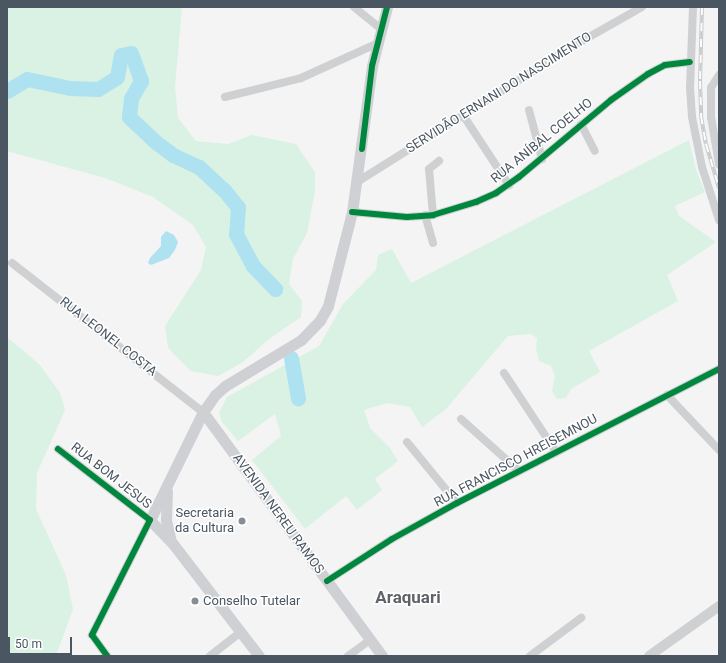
<!DOCTYPE html>
<html>
<head>
<meta charset="utf-8">
<style>
	body { margin:0 }
	#map { position:relative; width:726px; height:663px; overflow:hidden; background:#f4f4f4; font-family:Roboto,sans-serif }
	div>[style] { position:absolute }
	[style*='--x'] { left:calc(var(--x)*1px); top:calc(var(--y)*1px); width:calc(var(--w)*1px); rotate:calc(var(--a)*1deg) }
	.green>* { inset:0; background:#d9f2e3 }
	.water>* { inset:0; background:#aee2f0 }
	.river>* { height:15px; margin:-7.5px; padding:0 7.5px; transform-origin:7.5px; border-radius:7.5px; background:#aee2f0 }
	.minor>* { height:8px; margin:-4px; padding:0 4px; transform-origin:4px; border-radius:4px; background:#ced0d2 }
	.tertiary>* { height:10px; margin:-5px; padding:0 5px; transform-origin:5px; border-radius:5px; background:#ced0d2 }
	.secondary>* { height:11px; margin:-5.5px; padding:0 5.5px; transform-origin:5.5px; border-radius:5.5px; background:#ced0d4 }
	.rail>* { height:4px; margin-top:-2px; transform-origin:0; background:repeating-linear-gradient(90deg,#fff 0 8px,#c9cacc 0 16px); box-sizing:border-box; border-block:1px solid #c9cacc }
	.cycleway>* { height:6px; margin:-3px; padding:0 3px; transform-origin:3px; border-radius:3px; background:#00873e }
	.dots>* { width:11px; height:11px; translate:-50% -50%; box-sizing:border-box; border:2px solid #fff; border-radius:50% }
	span { translate:-50% -50%; white-space:nowrap; text-align:center; line-height:1.15; -webkit-text-stroke:3px #fff; paint-order:stroke }
	.street-label { font-size:13px; color:#4a5661 }
	.poi-label { font-size:13px; color:#4a5661 }
	.right { translate:-100% -50%; text-align:right }
	.left { translate:0 -50%; text-align:left }
	.district-label { font-size:17px; color:#5f6368; font-weight:700 }
	.frame { position:absolute; inset:0; border:8px solid #4a5661; pointer-events:none }
	.scale { position:absolute; left:8px; top:637px; width:64px; height:18px; box-sizing:border-box; border:2px solid #4a5661; border-top:0; padding-left:5px; font-size:12px; line-height:14px; white-space:nowrap; color:#4a5661; -webkit-text-stroke:3px #fff; paint-order:stroke }
</style>
</head>
<body>
<div id="map">
	<div class="green">
		<i style="clip-path:polygon(7px 7px,182px 7px,175px 86px,178px 118px,196px 141px,228px 144px,252px 135px,296px 144px,315px 172px,315px 191px,307px 233px,293px 259px,289px 284px,302px 301px,301px 317px,269px 339px,243px 362px,218px 376px,191px 371px,168px 348px,165px 326px,201px 270px,206px 247px,193px 225px,153px 197px,105px 178px,7px 151px)"></i>
		<i style="clip-path:polygon(689px 140px,696px 170px,705px 192px,675px 206px,679px 216px,716px 242px,667px 275px,678px 301px,589px 351px,600px 372px,571px 389px,566px 398px,557px 399px,552px 391px,555px 376px,551px 366px,539px 361px,536px 349px,537px 338px,531px 334px,508px 336px,445px 410px,422px 427px,410px 407px,387px 403px,364px 410px,370px 428px,390px 448px,398px 461px,375px 479px,382px 490px,357px 510px,346px 496px,305px 529px,252px 460px,281px 436px,275px 414px,238px 441px,222px 422px,219px 413px,227px 397px,319px 346px,343px 304px,376px 270px,378px 255px,392px 249px,411px 283px)"></i>
		<i style="clip-path:polygon(7px 337px,40px 365px,60px 393px,65px 410px,37px 473px,36px 509px,66px 575px,73px 609px,56px 656px,7px 656px)"></i>
	</div>
	<div class="water">
		<i style="clip-path:polygon(166px 231px,174px 235px,178px 242px,175px 250px,169px 258px,151px 265px,148px 263px,150px 258px,161px 246px,161px 237px)"></i>
	</div>
	<div class="river">
		<i style="--x:7;--y:91;--w:23;--a:-31"></i>
		<i style="--x:27;--y:79;--w:44;--a:11.8"></i>
		<i style="--x:70;--y:88;--w:28;--a:2"></i>
		<i style="--x:98;--y:89;--w:22;--a:-32"></i>
		<i style="--x:117;--y:77;--w:22;--a:-80"></i>
		<i style="--x:121;--y:55;--w:10;--a:-11"></i>
		<i style="--x:131;--y:53;--w:30;--a:70"></i>
		<i style="--x:141;--y:81;--w:20;--a:120"></i>
		<i style="--x:131;--y:98;--w:19;--a:96"></i>
		<i style="--x:129;--y:117;--w:38;--a:43"></i>
		<i style="--x:157;--y:143;--w:20;--a:37"></i>
		<i style="--x:173;--y:155;--w:29;--a:25"></i>
		<i style="--x:199;--y:167;--w:34;--a:43"></i>
		<i style="--x:224;--y:190;--w:22;--a:51"></i>
		<i style="--x:238;--y:207;--w:27;--a:94"></i>
		<i style="--x:236;--y:234;--w:36;--a:62"></i>
		<i style="--x:253;--y:266;--w:32;--a:46"></i>
		<i style="--x:291;--y:358;--w:41;--a:80.1"></i>
	</div>
	<div class="minor">
		<i style="--x:354;--y:7;--w:33;--a:39"></i>
		<i style="--x:693;--y:7;--w:81;--a:92.1"></i>
		<i style="--x:690;--y:88;--w:29;--a:86"></i>
		<i style="--x:692;--y:117;--w:51;--a:78.7"></i>
		<i style="--x:702;--y:167;--w:56;--a:72.2"></i>
		<i style="--x:719;--y:75;--w:15;--a:122"></i>
		<i style="--x:711;--y:88;--w:29;--a:90"></i>
		<i style="--x:711;--y:117;--w:48;--a:80.3"></i>
		<i style="--x:225;--y:97;--w:78;--a:-14"></i>
		<i style="--x:301;--y:78;--w:82;--a:-24.4"></i>
		<i style="--x:529;--y:110;--w:51;--a:75.1"></i>
		<i style="--x:463;--y:115;--w:84;--a:56.7"></i>
		<i style="--x:581;--y:124;--w:30;--a:63"></i>
		<i style="--x:357;--y:182;--w:249;--a:-32.2"></i>
		<i style="--x:568;--y:49;--w:85;--a:-29.6"></i>
		<i style="--x:352;--y:212;--w:55;--a:5.2"></i>
		<i style="--x:407;--y:217;--w:26;--a:-4"></i>
		<i style="--x:433;--y:215;--w:45;--a:-16.8"></i>
		<i style="--x:476;--y:202;--w:22;--a:-24"></i>
		<i style="--x:496;--y:193;--w:28;--a:-35"></i>
		<i style="--x:519;--y:177;--w:120;--a:-39.9"></i>
		<i style="--x:611;--y:100;--w:45;--a:-35.1"></i>
		<i style="--x:648;--y:74;--w:19;--a:-28"></i>
		<i style="--x:665;--y:65;--w:25;--a:-7"></i>
		<i style="--x:425;--y:215;--w:29;--a:74"></i>
		<i style="--x:433;--y:215;--w:46;--a:-95"></i>
		<i style="--x:429;--y:169;--w:13;--a:-39"></i>
		<i style="--x:12;--y:263;--w:242;--a:38"></i>
		<i style="--x:504;--y:373;--w:95;--a:56.6"></i>
		<i style="--x:667;--y:395;--w:76;--a:46.6"></i>
		<i style="--x:461;--y:419;--w:78;--a:41.9"></i>
		<i style="--x:407;--y:442;--w:79;--a:50.7"></i>
		<i style="--x:58;--y:449;--w:116;--a:37.7"></i>
		<i style="--x:150;--y:520;--w:129;--a:116.8"></i>
		<i style="--x:92;--y:635;--w:26;--a:54"></i>
		<i style="--x:327;--y:581;--w:77;--a:-32.9"></i>
		<i style="--x:392;--y:539;--w:74;--a:-29"></i>
		<i style="--x:457;--y:503;--w:294;--a:-27.1"></i>
		<i style="--x:210;--y:656;--w:39;--a:-38"></i>
		<i style="--x:348;--y:656;--w:27;--a:-36"></i>
		<i style="--x:530;--y:656;--w:64;--a:-36.7"></i>
	</div>
	<div class="tertiary">
		<i style="--x:649;--y:656;--w:86;--a:-35.5"></i>
	</div>
	<div class="secondary">
		<i style="--x:203;--y:412;--w:303;--a:53.7"></i>
		<i style="--x:167;--y:491;--w:29;--a:92"></i>
		<i style="--x:166;--y:520;--w:22;--a:77"></i>
		<i style="--x:259;--y:656;--w:141;--a:-127.5"></i>
		<i style="--x:173;--y:544;--w:33;--a:-134"></i>
		<i style="--x:150;--y:520;--w:120;--a:-63.9"></i>
		<i style="--x:203;--y:412;--w:21;--a:-55"></i>
		<i style="--x:215;--y:395;--w:13;--a:-42"></i>
		<i style="--x:225;--y:386;--w:89;--a:-31.2"></i>
		<i style="--x:301;--y:340;--w:28;--a:-46"></i>
		<i style="--x:320;--y:320;--w:16;--a:-60"></i>
		<i style="--x:328;--y:306;--w:97;--a:-75.7"></i>
		<i style="--x:352;--y:212;--w:147;--a:-82.2"></i>
		<i style="--x:372;--y:66;--w:61;--a:-75.7"></i>
	</div>
	<div class="rail">
		<i style="--x:702;--y:7;--w:74;--a:91.5"></i>
		<i style="--x:700;--y:81;--w:35;--a:88"></i>
		<i style="--x:701;--y:116;--w:28;--a:80"></i>
		<i style="--x:706;--y:144;--w:46;--a:73.5"></i>
	</div>
	<div class="cycleway">
		<i style="--x:362;--y:149;--w:84;--a:-83.1"></i>
		<i style="--x:372;--y:66;--w:61;--a:-75.7"></i>
		<i style="--x:352;--y:212;--w:55;--a:5.2"></i>
		<i style="--x:407;--y:217;--w:26;--a:-4"></i>
		<i style="--x:433;--y:215;--w:45;--a:-16.8"></i>
		<i style="--x:476;--y:202;--w:22;--a:-24"></i>
		<i style="--x:496;--y:193;--w:28;--a:-35"></i>
		<i style="--x:519;--y:177;--w:120;--a:-39.9"></i>
		<i style="--x:611;--y:100;--w:45;--a:-35.1"></i>
		<i style="--x:648;--y:74;--w:19;--a:-28"></i>
		<i style="--x:665;--y:65;--w:25;--a:-7"></i>
		<i style="--x:58;--y:449;--w:116;--a:37.7"></i>
		<i style="--x:150;--y:520;--w:129;--a:116.8"></i>
		<i style="--x:92;--y:635;--w:26;--a:54"></i>
		<i style="--x:327;--y:581;--w:77;--a:-32.9"></i>
		<i style="--x:392;--y:539;--w:74;--a:-29"></i>
		<i style="--x:457;--y:503;--w:294;--a:-27.1"></i>
	</div>
	<div class="dots">
		<i style="left:242px;top:521px;background:#868d94"></i>
		<i style="left:195px;top:601px;background:#868d94"></i>
	</div>
	<div class="street-label">
		<span style="left:499px;top:93px;rotate:-32deg">SERVIDÃO ERNANI DO NASCIMENTO</span>
		<span style="left:542px;top:141px;rotate:-39deg">RUA ANÍBAL COELHO</span>
		<span style="left:108px;top:337px;rotate:38deg">RUA LEONEL COSTA</span>
		<span style="left:516px;top:461px;rotate:-28deg">RUA FRANCISCO HREISEMNOU</span>
		<span style="left:111px;top:476px;rotate:38deg">RUA BOM JESUS</span>
		<span style="left:278px;top:514px;rotate:54deg">AVENIDA NEREU RAMOS</span>
	</div>
	<div class="poi-label">
		<span class="right" style="left:234px;top:521px">Secretaria<br>da Cultura</span>
		<span class="left" style="left:203px;top:601px">Conselho Tutelar</span>
	</div>
	<div class="district-label">
		<span style="left:408px;top:598px">Araquari</span>
	</div>
	<div class="frame"></div>
	<div class="scale">50 m</div>
</div>
</body>
</html>
